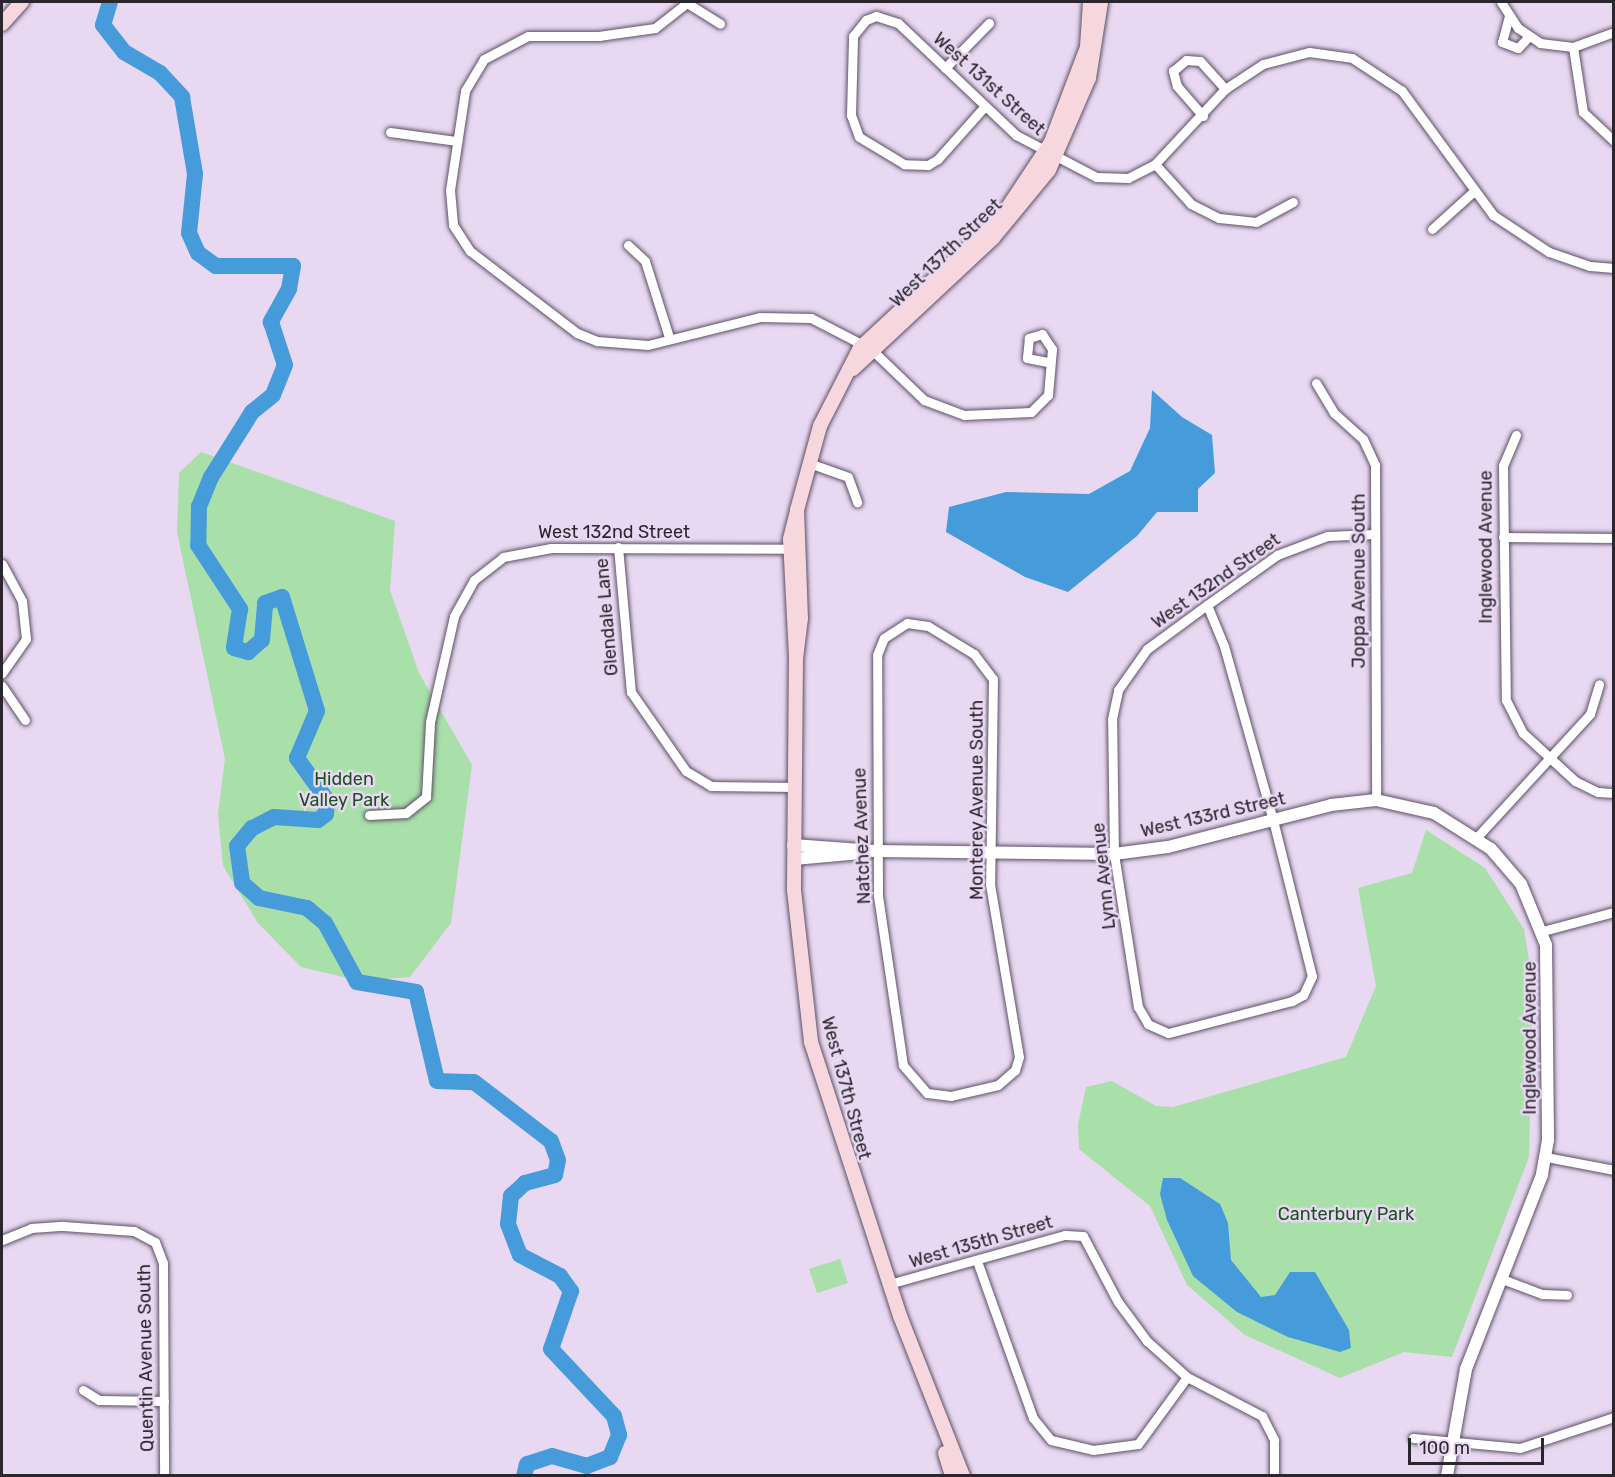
<!DOCTYPE html>
<html>
<head>
<meta charset="utf-8">
<style>
	body { margin:0 }
	#map { position:relative; width:1615px; height:1477px; overflow:hidden; background:#e8d8f1; font-family:Rubik,sans-serif }
	div>[style] { position:absolute }
	[style*='--x'] { left:calc(var(--x)*1px); top:calc(var(--y)*1px); width:calc(var(--w)*1px); rotate:calc(var(--a)*1deg) }
	.green>* { inset:0; background:#a9dfa9 }
	.water>* { inset:0; background:#469bdb }
	.river>* { height:16px; margin:-8px; padding:0 8px; transform-origin:8px; border-radius:8px; background:#469bdb }
	.roads { filter:drop-shadow(0 0 2px #5e5066) drop-shadow(0 0 2px #5e5066) }
	.minor>* { height:9px; margin:-4.5px; padding:0 4.5px; transform-origin:4.5px; border-radius:4.5px; background:#fff }
	.tertiary>* { height:12px; margin:-6px; padding:0 6px; transform-origin:6px; border-radius:6px; background:#fff }
	.secondary>* { height:14px; margin:-7px; padding:0 7px; transform-origin:7px; border-radius:7px; background:#f7d7de }
	span { translate:-50% -50%; white-space:nowrap; text-align:center; line-height:1.15; -webkit-text-stroke:5px #e8d8f1; paint-order:stroke }
	.street-label { font-size:18px; color:#2b252e }
	.park-label { font-size:18px; color:#1d5021 }
	.frame { position:absolute; inset:0; border:3px solid #2b252e; pointer-events:none }
	.scale { position:absolute; left:1408px; top:1438px; width:136px; height:27px; box-sizing:border-box; border:3px solid #2b252e; border-top:0; padding-left:8px; font-size:18px; line-height:21px; white-space:nowrap; color:#2b252e; -webkit-text-stroke:4px #e8d8f1; paint-order:stroke }
</style>
</head>
<body>
<div id="map">
	<div class="green">
		<i style="clip-path:polygon(201px 452px,395px 521px,390px 590px,419px 673px,472px 765px,451px 923px,410px 977px,360px 981px,301px 967px,258px 923px,223px 866px,218px 814px,225px 759px,177px 532px,179px 473px)"></i>
		<i style="clip-path:polygon(1426px 830px,1485px 868px,1524px 929px,1533px 985px,1529px 1157px,1452px 1357px,1404px 1352px,1340px 1378px,1245px 1335px,1187px 1285px,1150px 1206px,1079px 1149px,1078px 1125px,1086px 1087px,1112px 1081px,1156px 1106px,1173px 1107px,1346px 1057px,1376px 986px,1358px 888px,1412px 873px)"></i>
		<i style="clip-path:polygon(840px 1259px,848px 1283px,817px 1293px,809px 1269px)"></i>
	</div>
	<div class="water">
		<i style="clip-path:polygon(1152px 390px,1182px 417px,1212px 435px,1215px 473px,1198px 489px,1198px 512px,1157px 512px,1137px 536px,1068px 592px,1025px 577px,946px 532px,949px 507px,1006px 492px,1089px 494px,1130px 471px,1150px 428px)"></i>
		<i style="clip-path:polygon(1163px 1178px,1180px 1178px,1220px 1204px,1228px 1223px,1231px 1260px,1261px 1297px,1275px 1295px,1290px 1272px,1315px 1272px,1349px 1330px,1351px 1348px,1340px 1352px,1288px 1337px,1237px 1312px,1193px 1276px,1167px 1220px,1160px 1194px)"></i>
	</div>
	<div class="river">
		<i style="--x:110;--y:2;--w:24;--a:107"></i>
		<i style="--x:103;--y:25;--w:34;--a:52"></i>
		<i style="--x:124;--y:52;--w:42;--a:30.3"></i>
		<i style="--x:160;--y:73;--w:33;--a:47"></i>
		<i style="--x:182;--y:97;--w:78;--a:80.4"></i>
		<i style="--x:195;--y:174;--w:59;--a:95.8"></i>
		<i style="--x:189;--y:233;--w:22;--a:66"></i>
		<i style="--x:198;--y:253;--w:22;--a:36"></i>
		<i style="--x:216;--y:266;--w:77;--a:0"></i>
		<i style="--x:293;--y:266;--w:23;--a:100"></i>
		<i style="--x:289;--y:289;--w:38;--a:119"></i>
		<i style="--x:271;--y:322;--w:45;--a:72"></i>
		<i style="--x:285;--y:365;--w:32;--a:112"></i>
		<i style="--x:273;--y:395;--w:27;--a:141"></i>
		<i style="--x:252;--y:412;--w:77;--a:122.2"></i>
		<i style="--x:211;--y:477;--w:31;--a:112"></i>
		<i style="--x:199;--y:506;--w:39;--a:91"></i>
		<i style="--x:198;--y:545;--w:77;--a:56.7"></i>
		<i style="--x:240;--y:609;--w:39;--a:99"></i>
		<i style="--x:234;--y:648;--w:15;--a:16"></i>
		<i style="--x:248;--y:652;--w:18;--a:-41"></i>
		<i style="--x:262;--y:640;--w:37;--a:-85"></i>
		<i style="--x:265;--y:603;--w:18;--a:-19"></i>
		<i style="--x:282;--y:597;--w:119;--a:72.9"></i>
		<i style="--x:317;--y:711;--w:51;--a:113.1"></i>
		<i style="--x:297;--y:758;--w:52;--a:54.5"></i>
		<i style="--x:327;--y:800;--w:14;--a:94"></i>
		<i style="--x:326;--y:814;--w:10;--a:143"></i>
		<i style="--x:318;--y:820;--w:44;--a:-176.1"></i>
		<i style="--x:274;--y:817;--w:25;--a:153"></i>
		<i style="--x:252;--y:828;--w:23;--a:130"></i>
		<i style="--x:237;--y:846;--w:37;--a:82"></i>
		<i style="--x:242;--y:883;--w:23;--a:41"></i>
		<i style="--x:259;--y:898;--w:49;--a:11.8"></i>
		<i style="--x:307;--y:908;--w:23;--a:40"></i>
		<i style="--x:325;--y:923;--w:67;--a:61.5"></i>
		<i style="--x:357;--y:982;--w:60;--a:9.6"></i>
		<i style="--x:416;--y:992;--w:91;--a:76.7"></i>
		<i style="--x:437;--y:1081;--w:37;--a:2"></i>
		<i style="--x:474;--y:1082;--w:97;--a:37.5"></i>
		<i style="--x:551;--y:1141;--w:20;--a:70"></i>
		<i style="--x:558;--y:1160;--w:15;--a:101"></i>
		<i style="--x:555;--y:1175;--w:31;--a:165"></i>
		<i style="--x:525;--y:1183;--w:19;--a:137"></i>
		<i style="--x:511;--y:1196;--w:28;--a:96"></i>
		<i style="--x:508;--y:1224;--w:33;--a:69"></i>
		<i style="--x:520;--y:1255;--w:45;--a:27.7"></i>
		<i style="--x:560;--y:1276;--w:19;--a:54"></i>
		<i style="--x:571;--y:1291;--w:61;--a:109"></i>
		<i style="--x:551;--y:1349;--w:92;--a:46.8"></i>
		<i style="--x:614;--y:1416;--w:20;--a:75"></i>
		<i style="--x:619;--y:1435;--w:24;--a:112"></i>
		<i style="--x:610;--y:1457;--w:25;--a:159"></i>
		<i style="--x:587;--y:1466;--w:36;--a:-164"></i>
		<i style="--x:552;--y:1456;--w:26;--a:162"></i>
		<i style="--x:527;--y:1464;--w:12;--a:104"></i>
	</div>
	<div class="roads">
		<div class="minor">
			<i style="--x:688;--y:2;--w:42;--a:141.8"></i>
			<i style="--x:655;--y:28;--w:57;--a:171.9"></i>
			<i style="--x:599;--y:36;--w:71;--a:180"></i>
			<i style="--x:528;--y:36;--w:50;--a:152.4"></i>
			<i style="--x:484;--y:59;--w:37;--a:121"></i>
			<i style="--x:465;--y:91;--w:100;--a:98.6"></i>
			<i style="--x:450;--y:190;--w:35;--a:85"></i>
			<i style="--x:453;--y:225;--w:31;--a:57"></i>
			<i style="--x:470;--y:251;--w:135;--a:37.5"></i>
			<i style="--x:577;--y:333;--w:22;--a:22"></i>
			<i style="--x:597;--y:341;--w:51;--a:4.5"></i>
			<i style="--x:648;--y:345;--w:115;--a:-14"></i>
			<i style="--x:760;--y:317;--w:51;--a:1.1"></i>
			<i style="--x:811;--y:318;--w:68;--a:27.3"></i>
			<i style="--x:871;--y:349;--w:74;--a:43.9"></i>
			<i style="--x:924;--y:400;--w:43;--a:20.6"></i>
			<i style="--x:964;--y:415;--w:67;--a:-2.6"></i>
			<i style="--x:1031;--y:412;--w:24;--a:-45"></i>
			<i style="--x:1048;--y:395;--w:46;--a:-85"></i>
			<i style="--x:1052;--y:349;--w:18;--a:-124"></i>
			<i style="--x:1042;--y:334;--w:14;--a:163"></i>
			<i style="--x:1029;--y:338;--w:20;--a:96"></i>
			<i style="--x:1027;--y:358;--w:21;--a:11"></i>
			<i style="--x:1501;--y:2;--w:31;--a:57"></i>
			<i style="--x:1518;--y:28;--w:27;--a:34"></i>
			<i style="--x:1540;--y:43;--w:33;--a:7"></i>
			<i style="--x:1573;--y:47;--w:44;--a:-20.1"></i>
			<i style="--x:687;--y:3;--w:39;--a:32"></i>
			<i style="--x:1509;--y:16;--w:27;--a:105"></i>
			<i style="--x:1502;--y:42;--w:17;--a:21"></i>
			<i style="--x:1518;--y:48;--w:16;--a:-47"></i>
			<i style="--x:1573;--y:47;--w:66;--a:81.3"></i>
			<i style="--x:1583;--y:112;--w:42;--a:43.1"></i>
			<i style="--x:945;--y:68;--w:63;--a:-45.6"></i>
			<i style="--x:985;--y:106;--w:71;--a:131.6"></i>
			<i style="--x:938;--y:159;--w:12;--a:149"></i>
			<i style="--x:928;--y:165;--w:24;--a:-178"></i>
			<i style="--x:904;--y:164;--w:52;--a:-149"></i>
			<i style="--x:859;--y:137;--w:23;--a:-110"></i>
			<i style="--x:851;--y:115;--w:79;--a:-88.5"></i>
			<i style="--x:853;--y:36;--w:21;--a:-51"></i>
			<i style="--x:866;--y:20;--w:11;--a:-22"></i>
			<i style="--x:876;--y:16;--w:23;--a:18"></i>
			<i style="--x:898;--y:23;--w:163;--a:43.5"></i>
			<i style="--x:1016;--y:135;--w:90;--a:27.7"></i>
			<i style="--x:1096;--y:177;--w:32;--a:2"></i>
			<i style="--x:1128;--y:178;--w:30;--a:-27"></i>
			<i style="--x:1155;--y:164;--w:103;--a:-47"></i>
			<i style="--x:1225;--y:89;--w:45;--a:-33.3"></i>
			<i style="--x:1263;--y:64;--w:48;--a:-14.6"></i>
			<i style="--x:1309;--y:52;--w:43;--a:7.9"></i>
			<i style="--x:1352;--y:58;--w:60;--a:33.4"></i>
			<i style="--x:1402;--y:91;--w:154;--a:53.7"></i>
			<i style="--x:1493;--y:215;--w:67;--a:33.5"></i>
			<i style="--x:1549;--y:252;--w:43;--a:18.9"></i>
			<i style="--x:1590;--y:266;--w:24;--a:5"></i>
			<i style="--x:1203;--y:116;--w:40;--a:-131"></i>
			<i style="--x:1177;--y:86;--w:16;--a:-105"></i>
			<i style="--x:1173;--y:71;--w:17;--a:-40"></i>
			<i style="--x:1186;--y:60;--w:14;--a:4"></i>
			<i style="--x:1200;--y:61;--w:38;--a:48"></i>
			<i style="--x:390;--y:132;--w:68;--a:7.7"></i>
			<i style="--x:1155;--y:164;--w:54;--a:48"></i>
			<i style="--x:1191;--y:204;--w:31;--a:27"></i>
			<i style="--x:1219;--y:218;--w:37;--a:6"></i>
			<i style="--x:1256;--y:222;--w:42;--a:-28.4"></i>
			<i style="--x:1432;--y:229;--w:55;--a:-42.1"></i>
			<i style="--x:628;--y:245;--w:23;--a:43"></i>
			<i style="--x:645;--y:261;--w:80;--a:72.5"></i>
			<i style="--x:1316;--y:383;--w:35;--a:59"></i>
			<i style="--x:1334;--y:413;--w:39;--a:42"></i>
			<i style="--x:1363;--y:439;--w:29;--a:65"></i>
			<i style="--x:1375;--y:465;--w:335;--a:89.8"></i>
			<i style="--x:1516;--y:435;--w:33;--a:113"></i>
			<i style="--x:1503;--y:465;--w:235;--a:89.3"></i>
			<i style="--x:1506;--y:700;--w:37;--a:63"></i>
			<i style="--x:1523;--y:733;--w:71;--a:42.7"></i>
			<i style="--x:1575;--y:781;--w:25;--a:26"></i>
			<i style="--x:1598;--y:792;--w:16;--a:4"></i>
			<i style="--x:809;--y:463;--w:41;--a:19.7"></i>
			<i style="--x:848;--y:477;--w:27;--a:70"></i>
			<i style="--x:1503;--y:537;--w:111;--a:0.5"></i>
			<i style="--x:618;--y:547;--w:146;--a:84.9"></i>
			<i style="--x:631;--y:692;--w:96;--a:55.2"></i>
			<i style="--x:686;--y:771;--w:29;--a:31"></i>
			<i style="--x:711;--y:786;--w:83;--a:0.7"></i>
			<i style="--x:2;--y:564;--w:42;--a:61.6"></i>
			<i style="--x:22;--y:601;--w:38;--a:84"></i>
			<i style="--x:26;--y:639;--w:42;--a:125.2"></i>
			<i style="--x:1207;--y:605;--w:44;--a:67.5"></i>
			<i style="--x:1224;--y:646;--w:181;--a:74.3"></i>
			<i style="--x:1273;--y:820;--w:161;--a:76"></i>
			<i style="--x:1312;--y:976;--w:21;--a:115"></i>
			<i style="--x:1303;--y:995;--w:13;--a:151"></i>
			<i style="--x:1292;--y:1001;--w:128;--a:165.5"></i>
			<i style="--x:1168;--y:1033;--w:22;--a:-156"></i>
			<i style="--x:1148;--y:1024;--w:20;--a:-120"></i>
			<i style="--x:1138;--y:1007;--w:155;--a:-98.9"></i>
			<i style="--x:1114;--y:854;--w:135;--a:-90.8"></i>
			<i style="--x:1112;--y:719;--w:30;--a:-78"></i>
			<i style="--x:1118;--y:690;--w:50;--a:-54.7"></i>
			<i style="--x:1147;--y:649;--w:74;--a:-36.3"></i>
			<i style="--x:1207;--y:605;--w:86;--a:-35.5"></i>
			<i style="--x:1277;--y:555;--w:53;--a:-20.8"></i>
			<i style="--x:1327;--y:536;--w:48;--a:-2.4"></i>
			<i style="--x:907;--y:623;--w:21;--a:8"></i>
			<i style="--x:928;--y:626;--w:54;--a:31.3"></i>
			<i style="--x:974;--y:654;--w:31;--a:53"></i>
			<i style="--x:993;--y:679;--w:205;--a:90.8"></i>
			<i style="--x:990;--y:884;--w:175;--a:80.5"></i>
			<i style="--x:1019;--y:1057;--w:14;--a:107"></i>
			<i style="--x:1015;--y:1070;--w:23;--a:139"></i>
			<i style="--x:998;--y:1085;--w:48;--a:166.8"></i>
			<i style="--x:951;--y:1096;--w:24;--a:-173"></i>
			<i style="--x:927;--y:1093;--w:37;--a:-131"></i>
			<i style="--x:903;--y:1065;--w:171;--a:-98.4"></i>
			<i style="--x:878;--y:896;--w:241;--a:-90.2"></i>
			<i style="--x:877;--y:655;--w:18;--a:-68"></i>
			<i style="--x:884;--y:638;--w:27;--a:-33"></i>
			<i style="--x:2;--y:686;--w:41;--a:55.9"></i>
			<i style="--x:369;--y:815;--w:37;--a:-3"></i>
			<i style="--x:406;--y:813;--w:26;--a:-39"></i>
			<i style="--x:426;--y:797;--w:75;--a:-86.9"></i>
			<i style="--x:430;--y:722;--w:109;--a:-77.2"></i>
			<i style="--x:454;--y:616;--w:41;--a:-60.9"></i>
			<i style="--x:474;--y:580;--w:37;--a:-38"></i>
			<i style="--x:503;--y:557;--w:49;--a:-10.6"></i>
			<i style="--x:551;--y:548;--w:243;--a:0.2"></i>
			<i style="--x:1477;--y:837;--w:167;--a:-47.4"></i>
			<i style="--x:1590;--y:714;--w:31;--a:-73"></i>
			<i style="--x:1543;--y:931;--w:73;--a:-15"></i>
			<i style="--x:1546;--y:1157;--w:69;--a:10.8"></i>
			<i style="--x:2;--y:1240;--w:31;--a:-22"></i>
			<i style="--x:31;--y:1228;--w:32;--a:-4"></i>
			<i style="--x:63;--y:1226;--w:71;--a:4"></i>
			<i style="--x:134;--y:1231;--w:24;--a:28"></i>
			<i style="--x:155;--y:1242;--w:22;--a:69"></i>
			<i style="--x:163;--y:1263;--w:213;--a:89.7"></i>
			<i style="--x:977;--y:1261;--w:167;--a:70.4"></i>
			<i style="--x:1033;--y:1418;--w:28;--a:51"></i>
			<i style="--x:1051;--y:1440;--w:43;--a:13.4"></i>
			<i style="--x:1093;--y:1450;--w:45;--a:-7.6"></i>
			<i style="--x:1138;--y:1444;--w:83;--a:-53.8"></i>
			<i style="--x:1502;--y:1279;--w:43;--a:20.6"></i>
			<i style="--x:1542;--y:1294;--w:25;--a:2"></i>
			<i style="--x:889;--y:1284;--w:183;--a:-15.6"></i>
			<i style="--x:1065;--y:1235;--w:18;--a:3"></i>
			<i style="--x:1083;--y:1236;--w:75;--a:62.1"></i>
			<i style="--x:1118;--y:1302;--w:49;--a:53.4"></i>
			<i style="--x:1147;--y:1341;--w:54;--a:42"></i>
			<i style="--x:1187;--y:1377;--w:85;--a:27.5"></i>
			<i style="--x:1262;--y:1416;--w:27;--a:63"></i>
			<i style="--x:1274;--y:1440;--w:36;--a:90"></i>
			<i style="--x:83;--y:1390;--w:19;--a:32"></i>
			<i style="--x:99;--y:1400;--w:65;--a:0.9"></i>
			<i style="--x:1413;--y:1438;--w:107;--a:5.3"></i>
			<i style="--x:1520;--y:1448;--w:99;--a:-18.3"></i>
		</div>
		<div class="tertiary">
			<i style="--x:793;--y:845;--w:82;--a:4.2"></i>
			<i style="--x:875;--y:851;--w:239;--a:0.7"></i>
			<i style="--x:1114;--y:854;--w:54;--a:-7.4"></i>
			<i style="--x:1168;--y:847;--w:168;--a:-14.4"></i>
			<i style="--x:1331;--y:805;--w:45;--a:-6.3"></i>
			<i style="--x:1376;--y:800;--w:59;--a:12.6"></i>
			<i style="--x:1434;--y:813;--w:67;--a:32.3"></i>
			<i style="--x:1491;--y:849;--w:46;--a:49.4"></i>
			<i style="--x:1521;--y:884;--w:66;--a:67.7"></i>
			<i style="--x:1546;--y:945;--w:195;--a:89.4"></i>
			<i style="--x:1548;--y:1140;--w:36;--a:100"></i>
			<i style="--x:1542;--y:1175;--w:208;--a:111.4"></i>
			<i style="--x:1466;--y:1369;--w:109;--a:100.1"></i>
			<i style="--x:794;--y:859;--w:67;--a:-5.1"></i>
		</div>
		<div class="secondary">
			<i style="--x:2;--y:24;--w:30;--a:-48"></i>
			<i style="--x:853;--y:369;--w:192;--a:-43.1"></i>
			<i style="--x:993;--y:238;--w:88;--a:-50.5"></i>
			<i style="--x:1049;--y:170;--w:100;--a:-66.5"></i>
			<i style="--x:1089;--y:78;--w:77;--a:-81"></i>
			<i style="--x:797;--y:510;--w:87;--a:-74.7"></i>
			<i style="--x:820;--y:426;--w:88;--a:-62.9"></i>
			<i style="--x:860;--y:348;--w:194;--a:-42.9"></i>
			<i style="--x:1002;--y:216;--w:89;--a:-56.5"></i>
			<i style="--x:1051;--y:142;--w:102;--a:-69.2"></i>
			<i style="--x:1087;--y:47;--w:45;--a:-86.2"></i>
			<i style="--x:796;--y:657;--w:118;--a:-92.9"></i>
			<i style="--x:790;--y:539;--w:30;--a:-76"></i>
			<i style="--x:797;--y:510;--w:108;--a:87.9"></i>
			<i style="--x:801;--y:618;--w:39;--a:97"></i>
			<i style="--x:796;--y:657;--w:233;--a:90.5"></i>
			<i style="--x:794;--y:890;--w:153;--a:83.6"></i>
			<i style="--x:811;--y:1042;--w:288;--a:72"></i>
			<i style="--x:900;--y:1316;--w:172;--a:68.5"></i>
			<i style="--x:945;--y:1453;--w:24;--a:73"></i>
		</div>
	</div>
	<div class="street-label">
		<span style="left:989px;top:84px;rotate:42deg">West 131st Street</span>
		<span style="left:946px;top:253px;rotate:-44deg">West 137th Street</span>
		<span style="left:614px;top:532px">West 132nd Street</span>
		<span style="left:1486px;top:547px;rotate:-90deg">Inglewood Avenue</span>
		<span style="left:1216px;top:581px;rotate:-35deg">West 132nd Street</span>
		<span style="left:1359px;top:581px;rotate:-90deg">Joppa Avenue South</span>
		<span style="left:607px;top:617px;rotate:-95deg">Glendale Lane</span>
		<span style="left:977px;top:800px;rotate:-90deg">Monterey Avenue South</span>
		<span style="left:1213px;top:815px;rotate:-13deg">West 133rd Street</span>
		<span style="left:862px;top:836px;rotate:-92deg">Natchez Avenue</span>
		<span style="left:1104px;top:876px;rotate:-96deg">Lynn Avenue</span>
		<span style="left:1530px;top:1038px;rotate:-90deg">Inglewood Avenue</span>
		<span style="left:846px;top:1088px;rotate:75deg">West 137th Street</span>
		<span style="left:981px;top:1242px;rotate:-16deg">West 135th Street</span>
		<span style="left:146px;top:1358px;rotate:-91deg">Quentin Avenue South</span>
	</div>
	<div class="park-label">
		<span style="left:344px;top:790px">Hidden<br>Valley Park</span>
		<span style="left:1346px;top:1214px">Canterbury Park</span>
	</div>
	<div class="frame"></div>
	<div class="scale">100 m</div>
</div>
</body>
</html>
